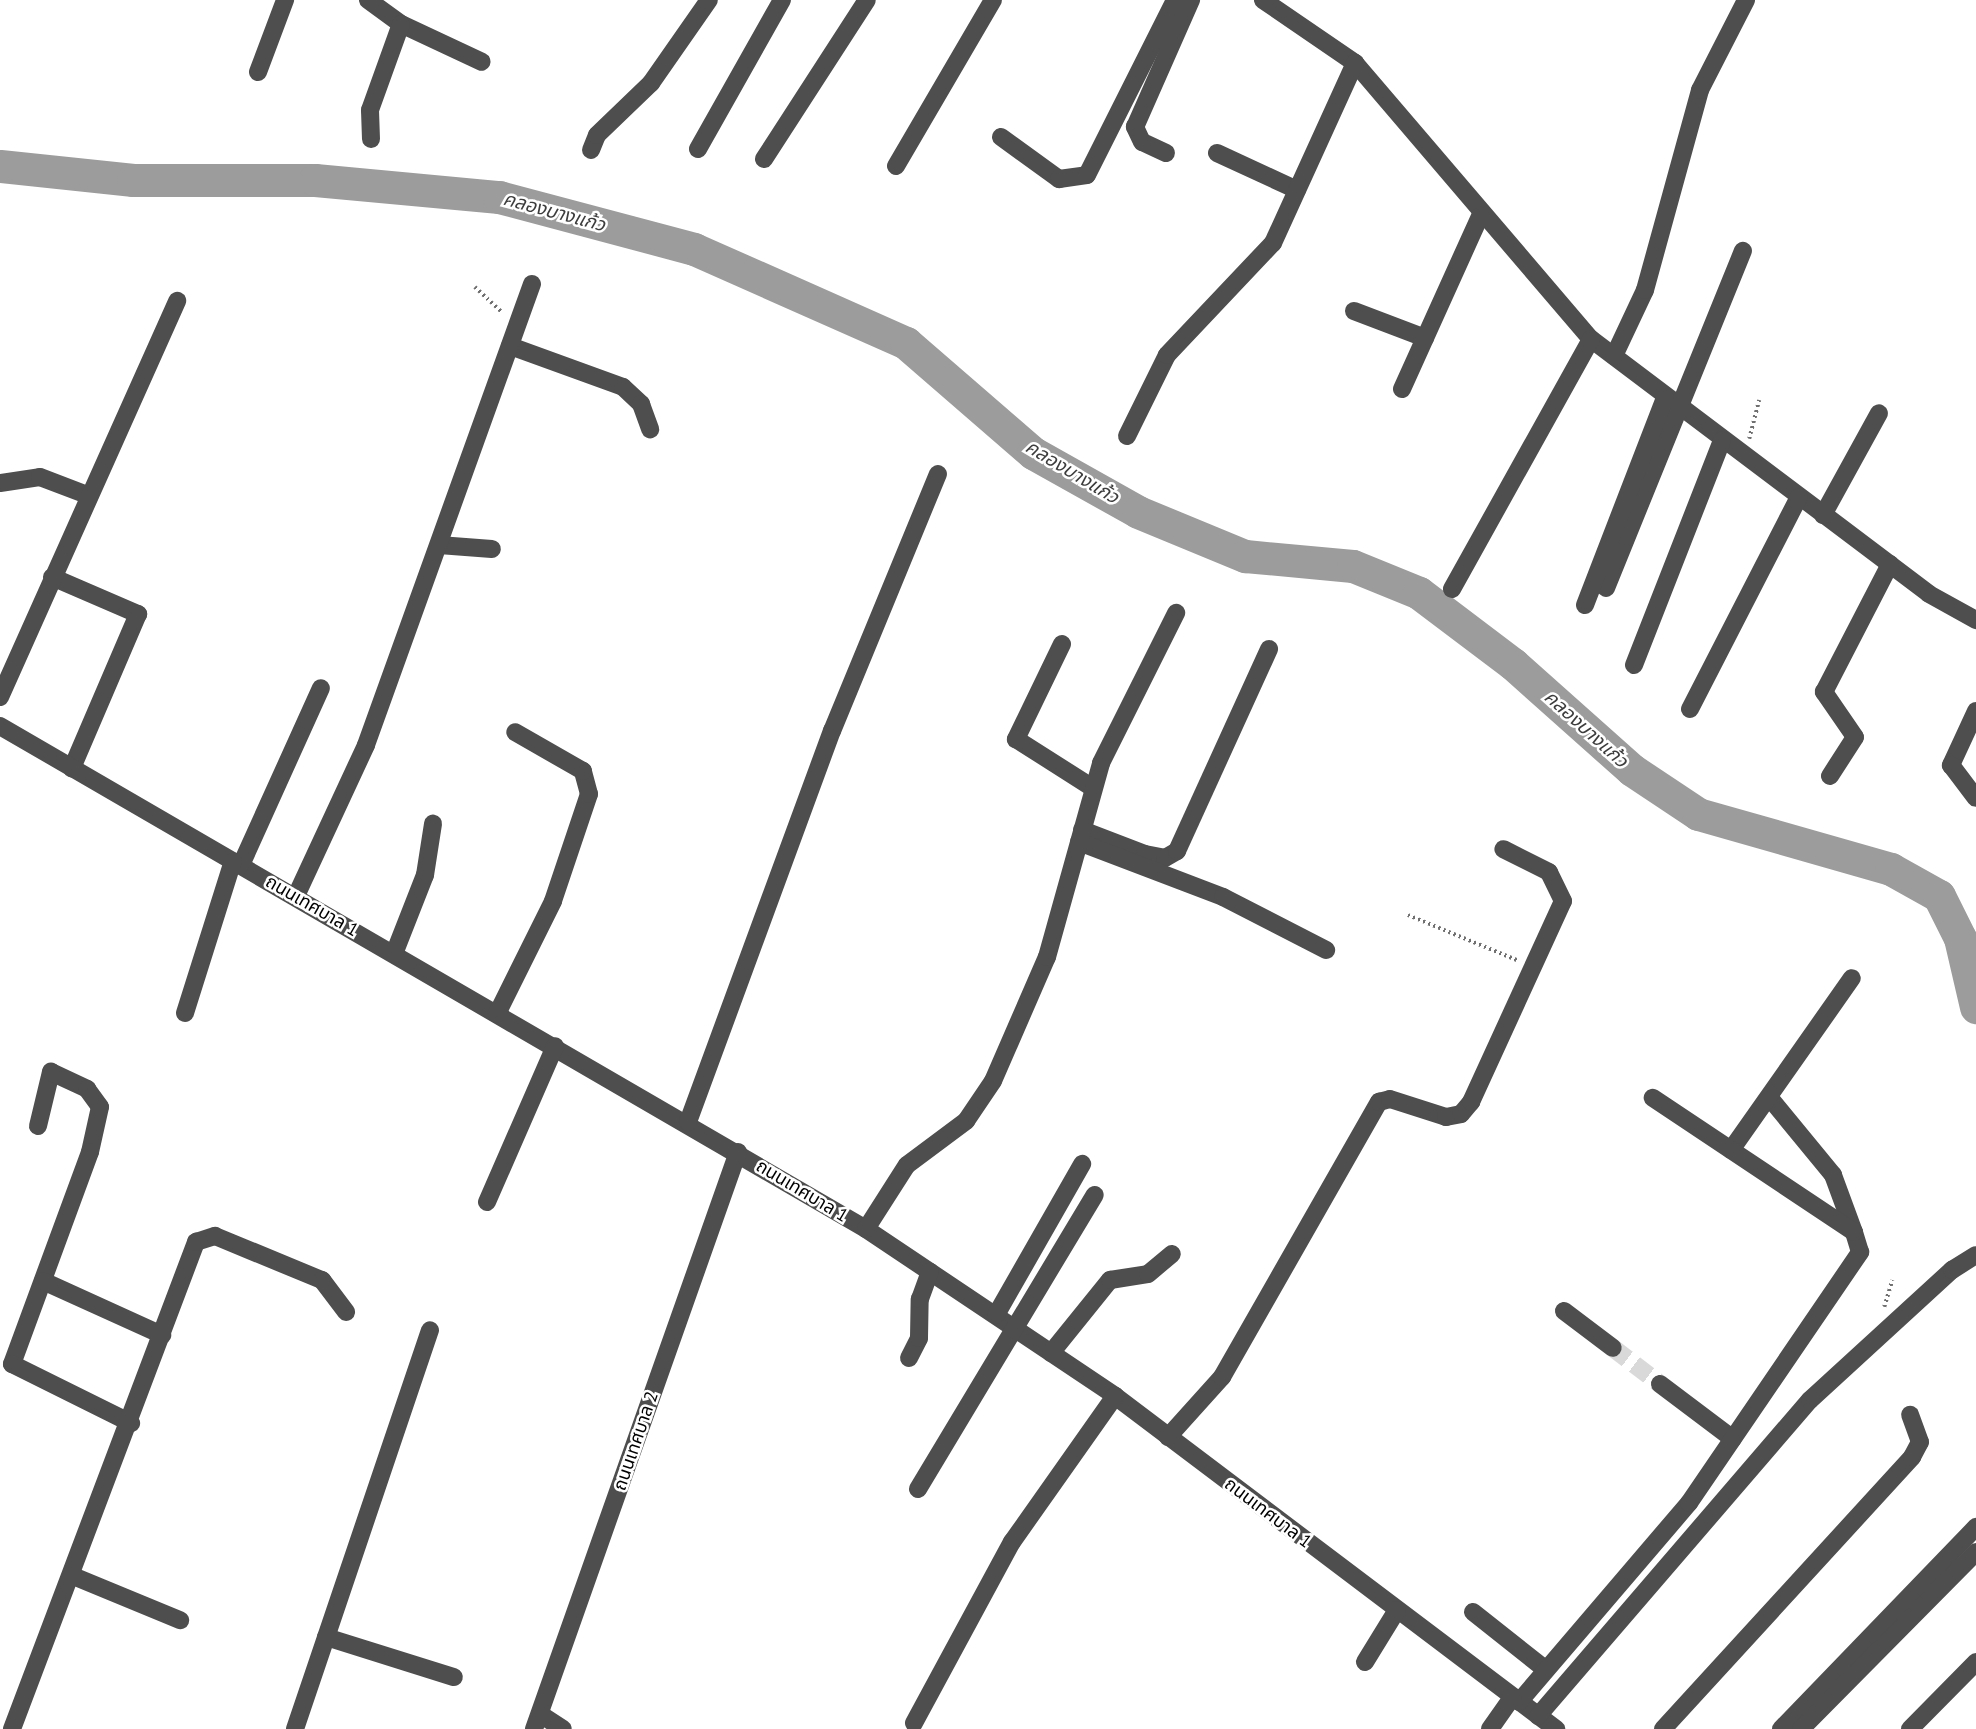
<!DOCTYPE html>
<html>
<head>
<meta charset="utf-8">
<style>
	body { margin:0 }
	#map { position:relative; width:1976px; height:1729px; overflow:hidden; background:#fff; font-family:"PT Sans","Noto Sans Thai",sans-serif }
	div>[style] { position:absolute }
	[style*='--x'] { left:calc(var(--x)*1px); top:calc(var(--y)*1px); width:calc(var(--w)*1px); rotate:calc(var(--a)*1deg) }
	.river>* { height:33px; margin:-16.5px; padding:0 16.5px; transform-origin:16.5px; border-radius:16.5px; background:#9c9c9c }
	.minor-tunnel>* { height:18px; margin-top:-9px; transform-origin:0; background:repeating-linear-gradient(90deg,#d9d9d9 0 18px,transparent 0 27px) }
	.path>* { height:3.5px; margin-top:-1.75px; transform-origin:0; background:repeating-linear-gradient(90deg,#707070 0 2px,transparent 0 5.5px) }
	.minor>* { height:18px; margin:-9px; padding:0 9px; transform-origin:9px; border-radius:9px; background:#4e4e4e }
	span { translate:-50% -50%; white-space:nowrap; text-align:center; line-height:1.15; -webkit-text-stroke:5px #fff; paint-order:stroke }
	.street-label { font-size:18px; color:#000 }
	.water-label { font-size:19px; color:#3d3d3d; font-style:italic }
</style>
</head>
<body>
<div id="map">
	<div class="river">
		<i style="--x:0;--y:166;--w:134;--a:6"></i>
		<i style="--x:133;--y:180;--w:182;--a:0"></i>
		<i style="--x:315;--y:180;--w:185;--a:5.3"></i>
		<i style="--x:499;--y:197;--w:202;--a:14.9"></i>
		<i style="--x:694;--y:249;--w:232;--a:23.9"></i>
		<i style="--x:906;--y:343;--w:168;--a:40.9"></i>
		<i style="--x:1033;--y:453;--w:120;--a:29.3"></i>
		<i style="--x:1138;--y:512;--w:116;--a:22.4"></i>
		<i style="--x:1245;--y:556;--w:108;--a:5.3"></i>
		<i style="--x:1353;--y:566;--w:71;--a:22.2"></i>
		<i style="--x:1419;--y:593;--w:118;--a:37.1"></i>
		<i style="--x:1513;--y:664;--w:159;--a:41.7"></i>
		<i style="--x:1632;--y:770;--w:79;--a:33.7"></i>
		<i style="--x:1698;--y:814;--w:201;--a:15.9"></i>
		<i style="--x:1891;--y:869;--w:55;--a:29.4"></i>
		<i style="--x:1939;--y:896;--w:47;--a:63.4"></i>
		<i style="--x:1960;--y:938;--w:71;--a:76.9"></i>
	</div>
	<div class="minor-tunnel">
		<i style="--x:1613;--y:1348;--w:59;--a:37.5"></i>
	</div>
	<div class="path">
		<i style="--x:475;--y:287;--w:38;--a:43"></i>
		<i style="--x:1749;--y:439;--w:40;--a:-75.6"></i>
		<i style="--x:1408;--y:915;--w:120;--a:22.5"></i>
		<i style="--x:1884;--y:1307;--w:28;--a:-73"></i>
	</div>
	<div class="minor">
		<i style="--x:368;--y:0;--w:41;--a:36"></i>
		<i style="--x:401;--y:24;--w:89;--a:25.1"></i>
		<i style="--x:1263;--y:0;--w:112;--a:34.4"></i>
		<i style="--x:1355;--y:63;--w:363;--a:49.5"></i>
		<i style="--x:1591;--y:339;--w:423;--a:37"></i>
		<i style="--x:1929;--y:594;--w:54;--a:29"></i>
		<i style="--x:258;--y:72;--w:77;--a:-69.4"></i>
		<i style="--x:1001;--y:137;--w:72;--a:35.9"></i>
		<i style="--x:1059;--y:179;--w:28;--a:-8"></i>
		<i style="--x:1087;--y:175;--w:196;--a:-63.3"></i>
		<i style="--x:371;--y:139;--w:29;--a:-92"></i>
		<i style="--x:370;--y:110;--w:91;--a:-70.2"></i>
		<i style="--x:698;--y:149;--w:171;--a:-60.6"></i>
		<i style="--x:591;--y:150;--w:16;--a:-68"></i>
		<i style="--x:597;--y:135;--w:75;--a:-43.9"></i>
		<i style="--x:651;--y:83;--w:101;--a:-55.1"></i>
		<i style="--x:1166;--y:153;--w:26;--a:-155"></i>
		<i style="--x:1142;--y:142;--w:17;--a:-115"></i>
		<i style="--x:1135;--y:127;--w:139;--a:-66.2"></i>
		<i style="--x:1217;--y:153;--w:88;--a:24.8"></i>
		<i style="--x:764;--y:159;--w:189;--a:-57.1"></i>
		<i style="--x:896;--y:166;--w:192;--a:-59.7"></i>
		<i style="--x:1354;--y:311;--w:76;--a:20.8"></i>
		<i style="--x:510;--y:346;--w:120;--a:19.9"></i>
		<i style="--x:623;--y:387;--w:25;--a:43"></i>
		<i style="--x:641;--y:404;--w:27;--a:70"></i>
		<i style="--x:1614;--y:356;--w:73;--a:-64.8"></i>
		<i style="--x:1645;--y:290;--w:207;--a:-74.6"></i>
		<i style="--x:1700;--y:90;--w:101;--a:-62.9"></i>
		<i style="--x:1402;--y:389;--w:190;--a:-65.7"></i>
		<i style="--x:1127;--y:436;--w:90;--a:-63.7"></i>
		<i style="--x:1167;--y:355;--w:154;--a:-46.6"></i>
		<i style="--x:1273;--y:243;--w:198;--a:-65.5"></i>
		<i style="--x:0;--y:483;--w:40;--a:-8.5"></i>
		<i style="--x:40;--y:477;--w:53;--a:20.8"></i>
		<i style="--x:1823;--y:515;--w:116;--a:-61.2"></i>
		<i style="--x:439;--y:545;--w:53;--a:4.3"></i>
		<i style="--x:52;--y:577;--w:94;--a:23.3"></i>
		<i style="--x:138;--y:614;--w:168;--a:113.2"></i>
		<i style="--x:1606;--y:588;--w:364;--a:-67.9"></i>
		<i style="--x:1452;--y:589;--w:286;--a:-60.9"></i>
		<i style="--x:1585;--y:605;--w:222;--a:-68.9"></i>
		<i style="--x:1062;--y:644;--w:106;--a:115.8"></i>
		<i style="--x:1016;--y:739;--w:91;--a:32.5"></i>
		<i style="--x:1634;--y:665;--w:241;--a:-68.6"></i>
		<i style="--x:0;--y:697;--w:434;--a:-65.9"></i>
		<i style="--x:1690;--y:709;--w:238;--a:-62.8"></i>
		<i style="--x:1976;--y:711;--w:60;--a:114.8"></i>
		<i style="--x:1951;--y:765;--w:41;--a:52.9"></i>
		<i style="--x:0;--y:726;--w:1001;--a:30.15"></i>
		<i style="--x:866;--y:1229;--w:300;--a:33.8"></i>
		<i style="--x:1115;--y:1396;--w:553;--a:37.06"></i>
		<i style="--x:1830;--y:776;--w:46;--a:-57.3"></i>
		<i style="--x:1855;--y:737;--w:55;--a:-124.6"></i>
		<i style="--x:1824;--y:692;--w:144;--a:-62.7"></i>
		<i style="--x:1082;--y:830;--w:67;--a:20.9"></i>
		<i style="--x:1145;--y:854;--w:20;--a:11"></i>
		<i style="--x:1165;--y:858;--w:14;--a:-30"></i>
		<i style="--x:1177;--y:851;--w:222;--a:-65.5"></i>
		<i style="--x:1079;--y:842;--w:154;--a:20.9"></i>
		<i style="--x:1223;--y:897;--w:116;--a:27.2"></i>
		<i style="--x:241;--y:865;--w:194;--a:-65.7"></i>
		<i style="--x:296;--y:896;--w:166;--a:-65.1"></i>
		<i style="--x:366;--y:745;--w:490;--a:-70.2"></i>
		<i style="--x:394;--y:954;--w:85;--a:-68.6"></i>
		<i style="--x:425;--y:875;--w:52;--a:-81.1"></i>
		<i style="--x:185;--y:1013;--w:159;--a:-72.5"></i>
		<i style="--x:497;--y:1014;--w:126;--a:-63.6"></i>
		<i style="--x:553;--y:901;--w:113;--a:-71.4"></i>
		<i style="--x:589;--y:794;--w:24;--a:-105"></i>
		<i style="--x:583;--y:771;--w:78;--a:-150.2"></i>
		<i style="--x:1769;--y:1097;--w:101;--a:50.6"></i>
		<i style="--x:1833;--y:1175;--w:61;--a:69.8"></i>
		<i style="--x:688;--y:1122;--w:417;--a:-69.8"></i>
		<i style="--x:832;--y:731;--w:278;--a:-67.6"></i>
		<i style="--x:38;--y:1126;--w:56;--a:-76.5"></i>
		<i style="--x:51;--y:1072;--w:40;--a:25"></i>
		<i style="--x:87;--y:1089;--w:22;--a:54"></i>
		<i style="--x:100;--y:1107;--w:46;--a:102.5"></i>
		<i style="--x:90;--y:1152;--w:226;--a:110.2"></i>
		<i style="--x:12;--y:1364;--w:133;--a:26.4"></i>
		<i style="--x:1731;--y:1150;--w:210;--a:-54.9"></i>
		<i style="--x:487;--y:1202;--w:170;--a:-66.4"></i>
		<i style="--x:866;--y:1229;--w:76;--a:-57.4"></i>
		<i style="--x:907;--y:1165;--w:74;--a:-36.7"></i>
		<i style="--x:966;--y:1121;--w:48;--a:-56"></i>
		<i style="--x:993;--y:1081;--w:135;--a:-66.5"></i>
		<i style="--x:1047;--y:957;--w:201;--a:-74.4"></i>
		<i style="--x:1101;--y:763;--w:168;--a:-63.4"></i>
		<i style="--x:43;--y:1281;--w:131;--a:24.4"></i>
		<i style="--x:1564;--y:1311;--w:61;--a:37.1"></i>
		<i style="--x:996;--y:1315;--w:174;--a:-60.3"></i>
		<i style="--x:1051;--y:1353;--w:94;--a:-51.1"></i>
		<i style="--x:1110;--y:1280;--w:38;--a:-9"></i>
		<i style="--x:1148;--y:1274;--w:31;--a:-40"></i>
		<i style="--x:909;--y:1358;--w:22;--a:-63"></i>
		<i style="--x:919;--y:1338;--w:39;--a:-89"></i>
		<i style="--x:920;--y:1299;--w:29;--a:-70"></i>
		<i style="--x:1660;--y:1384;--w:91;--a:37"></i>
		<i style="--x:1168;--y:1437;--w:81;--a:-48"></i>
		<i style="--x:1222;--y:1377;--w:317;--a:-60.3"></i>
		<i style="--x:1379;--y:1102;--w:11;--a:-15"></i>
		<i style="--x:1390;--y:1099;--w:59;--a:17.8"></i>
		<i style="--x:1446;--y:1117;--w:15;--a:-11"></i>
		<i style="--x:1461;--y:1114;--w:16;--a:-50"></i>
		<i style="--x:1471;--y:1102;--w:221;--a:-65.4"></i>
		<i style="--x:1563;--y:901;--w:32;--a:-116"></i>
		<i style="--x:1549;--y:872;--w:51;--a:-153.4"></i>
		<i style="--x:918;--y:1489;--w:343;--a:-59"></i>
		<i style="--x:73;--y:1576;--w:116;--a:22.4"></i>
		<i style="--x:1473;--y:1612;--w:92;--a:38.4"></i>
		<i style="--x:326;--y:1637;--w:134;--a:17.4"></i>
		<i style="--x:1365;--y:1662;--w:61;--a:-58.4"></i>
		<i style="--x:1519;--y:1702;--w:262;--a:-49.5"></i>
		<i style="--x:1689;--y:1503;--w:304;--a:-55.7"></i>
		<i style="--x:1860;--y:1252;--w:21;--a:-107"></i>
		<i style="--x:1854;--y:1232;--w:242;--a:-146.3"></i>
		<i style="--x:540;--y:1714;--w:27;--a:33"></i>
		<i style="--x:1538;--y:1716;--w:417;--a:-49.3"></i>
		<i style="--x:1810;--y:1400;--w:193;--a:-42.5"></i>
		<i style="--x:1952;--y:1270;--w:28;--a:-32"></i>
		<i style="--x:914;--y:1723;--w:206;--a:-61.6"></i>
		<i style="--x:1012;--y:1542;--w:179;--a:-54.8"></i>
		<i style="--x:12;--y:1729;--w:521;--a:-69.3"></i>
		<i style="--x:196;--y:1242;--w:20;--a:-18"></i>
		<i style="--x:215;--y:1236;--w:116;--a:22.4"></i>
		<i style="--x:322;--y:1280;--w:40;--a:53"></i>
		<i style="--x:295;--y:1729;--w:421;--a:-71.3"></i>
		<i style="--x:534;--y:1729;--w:612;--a:-70.53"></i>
		<i style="--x:1490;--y:1729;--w:39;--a:-55"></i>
		<i style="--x:1663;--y:1729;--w:369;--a:-47.5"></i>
		<i style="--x:1912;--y:1457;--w:17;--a:-62"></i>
		<i style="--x:1920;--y:1442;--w:29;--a:-110"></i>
		<i style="--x:1781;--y:1729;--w:281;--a:-46"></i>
		<i style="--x:1801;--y:1729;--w:249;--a:-45.3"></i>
		<i style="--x:1910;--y:1729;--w:94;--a:-45.4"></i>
	</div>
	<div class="street-label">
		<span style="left:312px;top:906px;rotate:30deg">ถนนเทศบาล 1</span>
		<span style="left:802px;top:1191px;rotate:31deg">ถนนเทศบาล 1</span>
		<span style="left:636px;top:1441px;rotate:-71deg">ถนนเทศบาล 2</span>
		<span style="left:1268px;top:1513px;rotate:37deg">ถนนเทศบาล 1</span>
	</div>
	<div class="water-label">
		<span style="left:554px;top:212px;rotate:15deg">คลองบางแก้ว</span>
		<span style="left:1072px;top:472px;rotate:31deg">คลองบางแก้ว</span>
		<span style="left:1586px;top:729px;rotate:42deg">คลองบางแก้ว</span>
	</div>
</div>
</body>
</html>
